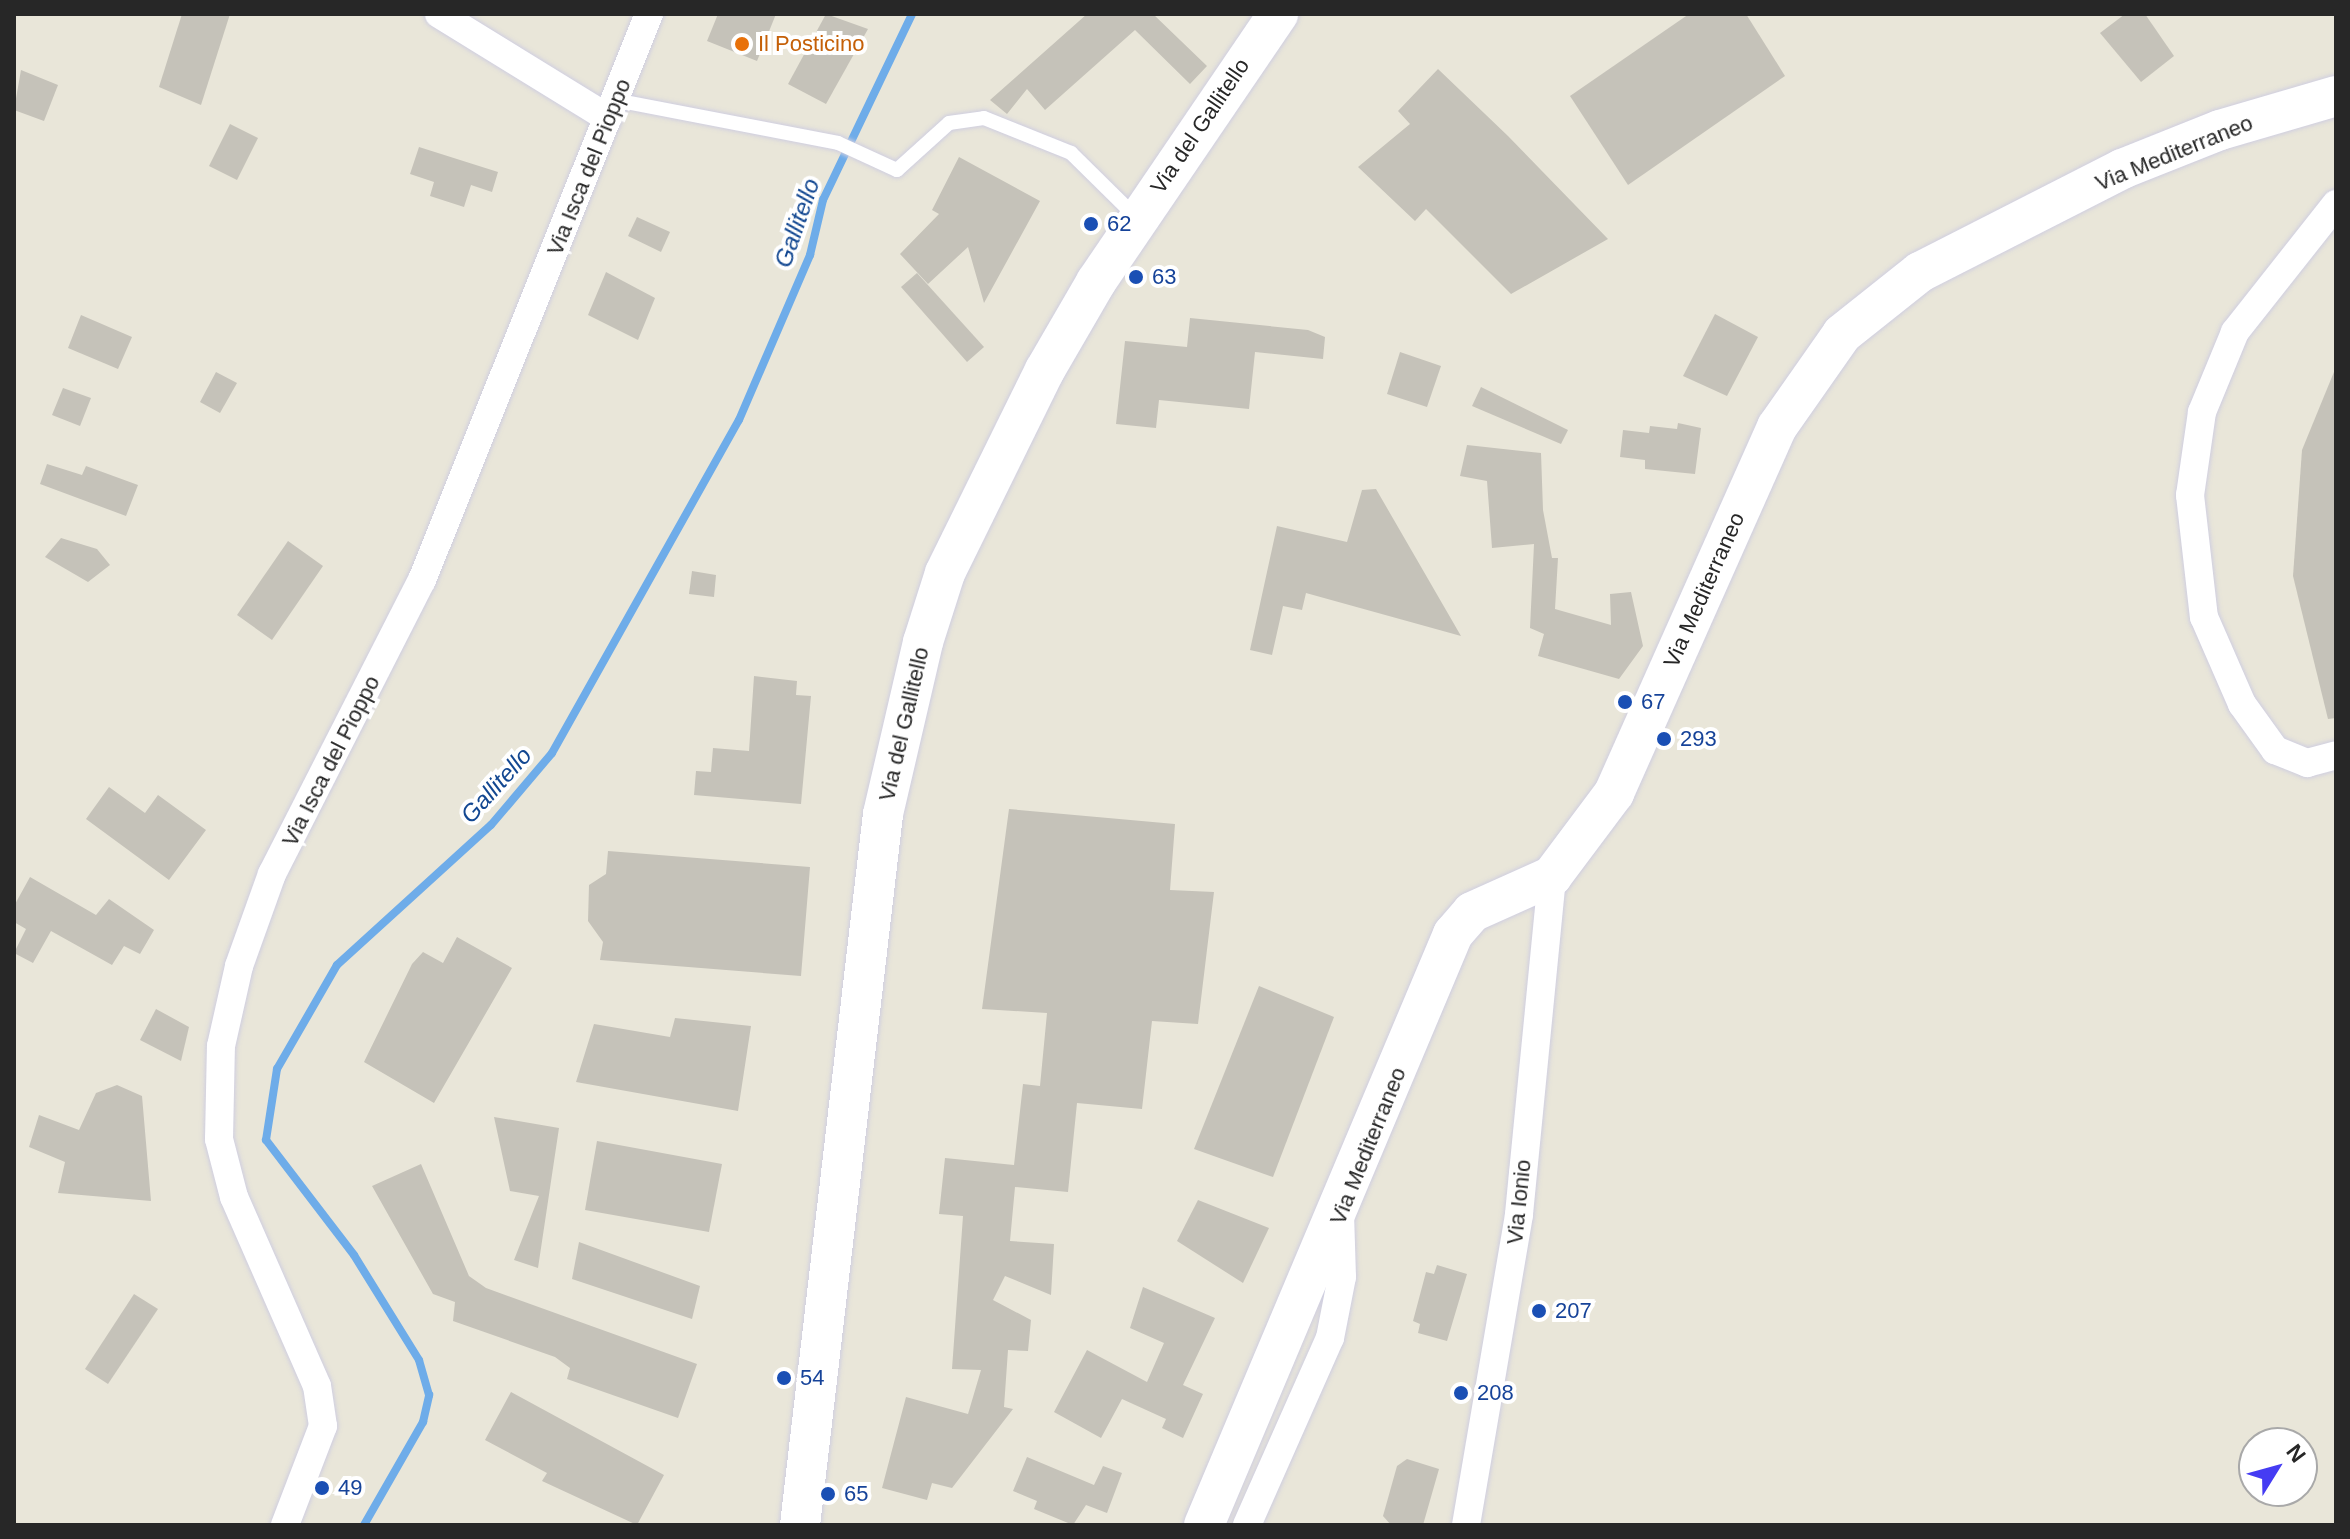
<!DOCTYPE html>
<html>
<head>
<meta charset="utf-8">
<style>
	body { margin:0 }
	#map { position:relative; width:2350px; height:1539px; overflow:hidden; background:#e9e6d9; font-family:Helvetica,sans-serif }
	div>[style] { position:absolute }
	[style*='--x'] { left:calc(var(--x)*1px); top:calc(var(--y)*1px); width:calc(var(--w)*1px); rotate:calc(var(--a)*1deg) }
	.stream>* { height:8px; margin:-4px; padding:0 4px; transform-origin:4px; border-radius:4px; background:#6eace9 }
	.building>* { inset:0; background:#c5c2b9 }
	.roads { filter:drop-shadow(0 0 2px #cfcee0) drop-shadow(0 0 2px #cfcee0) }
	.lane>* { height:14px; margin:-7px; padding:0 7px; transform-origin:7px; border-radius:7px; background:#fff }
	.street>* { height:28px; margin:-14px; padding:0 14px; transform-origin:14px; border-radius:14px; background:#fff }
	.secondary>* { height:40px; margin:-20px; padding:0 20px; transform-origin:20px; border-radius:20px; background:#fff }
	.dots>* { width:22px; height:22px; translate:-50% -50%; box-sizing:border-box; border:4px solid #fff; border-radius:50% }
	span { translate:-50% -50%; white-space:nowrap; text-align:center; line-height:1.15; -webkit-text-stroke:8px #fff; paint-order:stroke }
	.food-label { font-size:22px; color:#c56008 }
	.left { translate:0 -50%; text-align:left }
	.street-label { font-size:22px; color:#272727 }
	.transit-label { font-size:22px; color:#164399 }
	.water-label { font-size:24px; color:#124791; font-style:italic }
	.frame { position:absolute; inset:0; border:16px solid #272727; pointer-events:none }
	.north { position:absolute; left:2238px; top:1427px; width:80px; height:80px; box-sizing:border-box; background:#fff; border:2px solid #a9a9a9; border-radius:50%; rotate:53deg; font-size:22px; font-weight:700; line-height:32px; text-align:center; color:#272727 }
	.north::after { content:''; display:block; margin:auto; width:28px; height:36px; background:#453cf3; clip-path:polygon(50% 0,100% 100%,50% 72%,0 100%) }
</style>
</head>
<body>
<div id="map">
	<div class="stream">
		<i style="--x:364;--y:1525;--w:119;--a:-60.2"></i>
		<i style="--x:423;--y:1422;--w:28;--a:-77"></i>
		<i style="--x:429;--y:1395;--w:36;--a:-106"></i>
		<i style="--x:419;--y:1360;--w:123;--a:-121.8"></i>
		<i style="--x:354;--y:1255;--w:145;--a:-127.4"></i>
		<i style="--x:266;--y:1140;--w:72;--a:-81.2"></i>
		<i style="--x:277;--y:1069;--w:120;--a:-60"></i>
		<i style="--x:337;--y:965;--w:208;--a:-42.3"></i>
		<i style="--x:491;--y:825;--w:94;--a:-49.7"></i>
		<i style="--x:552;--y:753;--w:382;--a:-60.7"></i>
		<i style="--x:739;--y:420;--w:180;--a:-66.7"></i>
		<i style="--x:810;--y:255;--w:57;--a:-76.7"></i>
		<i style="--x:823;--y:200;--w:206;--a:-64.4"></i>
	</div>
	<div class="building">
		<i style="clip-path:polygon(182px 14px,230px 14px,201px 105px,159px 87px)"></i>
		<i style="clip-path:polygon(718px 14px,776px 14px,757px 61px,707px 41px)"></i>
		<i style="clip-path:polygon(826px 14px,868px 29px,826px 104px,788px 84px)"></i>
		<i style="clip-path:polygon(1087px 14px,1153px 14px,1207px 66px,1190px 84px,1135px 30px,1045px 110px,1027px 89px,1007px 114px,990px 100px)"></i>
		<i style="clip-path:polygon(1689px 14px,1746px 14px,1785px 76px,1628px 185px,1570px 96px)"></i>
		<i style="clip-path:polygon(2125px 14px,2145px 14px,2174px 56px,2141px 82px,2100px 33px)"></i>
		<i style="clip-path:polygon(1438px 69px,1508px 136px,1608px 239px,1511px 294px,1426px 209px,1415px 221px,1358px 167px,1410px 124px,1398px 111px)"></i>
		<i style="clip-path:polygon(21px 70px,58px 85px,44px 121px,14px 110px)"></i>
		<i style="clip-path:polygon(230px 124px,258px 138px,237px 180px,209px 166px)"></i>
		<i style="clip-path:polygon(419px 147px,498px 172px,492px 192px,471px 185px,464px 207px,430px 196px,434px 182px,410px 174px)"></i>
		<i style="clip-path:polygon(959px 157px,1040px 201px,984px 303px,968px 247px,928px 284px,900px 254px,939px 214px,932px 210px)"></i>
		<i style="clip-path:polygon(637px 217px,670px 232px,661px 252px,628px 236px)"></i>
		<i style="clip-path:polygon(606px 272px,655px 298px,638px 340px,588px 315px)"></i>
		<i style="clip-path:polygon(917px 273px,984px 347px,967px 362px,901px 287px)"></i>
		<i style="clip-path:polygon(1715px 314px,1758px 337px,1727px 396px,1683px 376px)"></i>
		<i style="clip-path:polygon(81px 315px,132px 337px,118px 369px,68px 348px)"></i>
		<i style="clip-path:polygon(1190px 318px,1308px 330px,1325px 337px,1323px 359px,1255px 352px,1249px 409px,1159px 400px,1156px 428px,1116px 424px,1125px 341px,1187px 347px)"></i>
		<i style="clip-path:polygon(1400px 352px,1441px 366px,1427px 407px,1387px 394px)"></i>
		<i style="clip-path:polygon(2336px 367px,2336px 718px,2328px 719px,2293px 576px,2302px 450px)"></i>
		<i style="clip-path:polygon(216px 372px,237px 383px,220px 413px,200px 402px)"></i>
		<i style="clip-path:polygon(1481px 387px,1568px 430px,1561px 444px,1472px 406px)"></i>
		<i style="clip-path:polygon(63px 388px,91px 398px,80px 426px,52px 415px)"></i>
		<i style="clip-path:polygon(1678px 423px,1701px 428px,1695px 474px,1645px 469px,1645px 460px,1620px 457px,1623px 430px,1649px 433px,1650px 426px,1677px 429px)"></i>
		<i style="clip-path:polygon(1467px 445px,1541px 453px,1543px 510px,1552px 558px,1558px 558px,1555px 609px,1611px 625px,1610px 594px,1631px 592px,1643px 646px,1619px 679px,1538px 656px,1544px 634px,1530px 628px,1534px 544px,1492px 548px,1487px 481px,1460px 476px)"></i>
		<i style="clip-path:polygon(47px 464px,82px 475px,86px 466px,138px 485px,126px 516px,40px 484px)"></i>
		<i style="clip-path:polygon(1376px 489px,1461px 636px,1306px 593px,1302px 610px,1283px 606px,1272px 655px,1250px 650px,1277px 526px,1347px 542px,1362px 490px)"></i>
		<i style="clip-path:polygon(61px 538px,97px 549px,110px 565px,88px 582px,45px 557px)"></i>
		<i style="clip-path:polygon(288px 541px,323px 566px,272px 640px,237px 615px)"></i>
		<i style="clip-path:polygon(692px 571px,716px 575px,714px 597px,689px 594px)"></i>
		<i style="clip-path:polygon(754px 676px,797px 681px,796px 695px,811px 696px,801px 804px,694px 795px,696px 771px,711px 772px,713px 748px,749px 751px)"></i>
		<i style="clip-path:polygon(109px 787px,145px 813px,158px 795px,206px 830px,169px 880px,86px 819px)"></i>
		<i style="clip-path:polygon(1009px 809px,1175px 824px,1170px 890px,1214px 892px,1198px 1024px,1152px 1021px,1142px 1109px,1077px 1103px,1068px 1192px,1015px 1187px,1010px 1241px,1054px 1244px,1051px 1295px,1005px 1276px,993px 1300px,1031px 1320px,1028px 1351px,1008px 1350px,1004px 1407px,1013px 1409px,952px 1488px,932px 1483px,927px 1500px,882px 1488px,906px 1397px,968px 1414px,981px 1370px,952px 1369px,963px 1216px,939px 1214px,945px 1158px,1014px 1165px,1023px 1084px,1040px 1086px,1047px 1013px,982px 1009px)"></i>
		<i style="clip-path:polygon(608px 851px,810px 867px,801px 976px,600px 960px,603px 942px,588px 921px,589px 885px,606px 874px)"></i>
		<i style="clip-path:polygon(30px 877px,96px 915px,109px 899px,154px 930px,140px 954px,124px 946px,112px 965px,51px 931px,33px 963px,14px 953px,26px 929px,14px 922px,14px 906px)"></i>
		<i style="clip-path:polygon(457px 937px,512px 968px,434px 1103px,364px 1062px,412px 964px,423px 952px,443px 963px)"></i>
		<i style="clip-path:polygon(1259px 986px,1334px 1017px,1273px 1177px,1194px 1149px)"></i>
		<i style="clip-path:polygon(156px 1009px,189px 1027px,181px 1061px,140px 1040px)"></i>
		<i style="clip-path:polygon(675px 1018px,751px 1026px,738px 1111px,576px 1082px,594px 1024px,670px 1037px)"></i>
		<i style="clip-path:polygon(117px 1085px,142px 1096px,151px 1201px,58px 1193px,65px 1162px,29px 1147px,39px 1115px,79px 1130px,96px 1093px)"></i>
		<i style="clip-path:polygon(494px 1117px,559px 1128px,538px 1268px,514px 1260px,539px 1196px,510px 1191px)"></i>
		<i style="clip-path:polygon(597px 1141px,722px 1164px,709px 1232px,585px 1210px)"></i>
		<i style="clip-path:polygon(421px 1164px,469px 1276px,486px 1288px,697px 1364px,678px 1418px,567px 1379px,570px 1368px,555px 1357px,453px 1321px,455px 1302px,433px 1294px,372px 1186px)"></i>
		<i style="clip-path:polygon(1198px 1200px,1269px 1228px,1243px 1283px,1177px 1241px)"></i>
		<i style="clip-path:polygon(579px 1242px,700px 1286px,692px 1319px,572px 1279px)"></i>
		<i style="clip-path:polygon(1437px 1265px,1467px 1274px,1447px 1341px,1418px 1333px,1420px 1324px,1413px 1321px,1426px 1272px,1434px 1274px)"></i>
		<i style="clip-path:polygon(1143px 1287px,1215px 1318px,1183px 1385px,1203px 1394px,1183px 1438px,1162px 1428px,1166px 1419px,1122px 1399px,1101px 1438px,1054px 1412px,1087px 1350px,1147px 1382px,1164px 1343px,1130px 1328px)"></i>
		<i style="clip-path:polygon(134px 1294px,158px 1309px,108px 1384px,85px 1369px)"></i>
		<i style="clip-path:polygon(511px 1392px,664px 1475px,637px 1525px,542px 1481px,547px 1473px,485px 1440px)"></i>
		<i style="clip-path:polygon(1027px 1457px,1094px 1485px,1103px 1466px,1122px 1473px,1107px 1513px,1086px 1505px,1073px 1525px,1034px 1509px,1037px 1501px,1013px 1491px)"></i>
		<i style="clip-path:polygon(1407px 1459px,1439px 1469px,1423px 1525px,1391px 1525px,1383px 1516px,1397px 1466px)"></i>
	</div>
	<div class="roads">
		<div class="lane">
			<i style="--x:615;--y:100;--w:227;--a:10.9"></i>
			<i style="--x:838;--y:143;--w:65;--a:24.6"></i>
			<i style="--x:897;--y:170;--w:70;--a:-42.1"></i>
			<i style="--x:949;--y:123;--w:35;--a:-8"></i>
			<i style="--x:984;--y:118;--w:94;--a:21.9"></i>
			<i style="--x:1071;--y:153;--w:91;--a:44.6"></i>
		</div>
		<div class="street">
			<i style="--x:439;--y:14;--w:198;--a:31.6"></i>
			<i style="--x:2336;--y:204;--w:163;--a:128.3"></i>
			<i style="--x:2235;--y:332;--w:87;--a:112.4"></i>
			<i style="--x:2202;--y:412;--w:84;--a:98.2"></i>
			<i style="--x:2190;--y:495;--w:123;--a:83.5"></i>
			<i style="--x:2204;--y:617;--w:95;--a:66.4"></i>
			<i style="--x:2242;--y:704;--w:57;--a:54.3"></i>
			<i style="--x:2275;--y:750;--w:35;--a:22"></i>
			<i style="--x:2307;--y:763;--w:30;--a:-15"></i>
			<i style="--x:285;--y:1525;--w:106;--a:-69"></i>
			<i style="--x:323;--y:1426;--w:40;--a:-98.5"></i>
			<i style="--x:317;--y:1386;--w:206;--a:-113.7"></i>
			<i style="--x:234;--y:1197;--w:60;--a:-104.5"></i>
			<i style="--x:219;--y:1139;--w:93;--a:-88.8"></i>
			<i style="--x:221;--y:1046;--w:82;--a:-77.3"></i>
			<i style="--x:239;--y:966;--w:98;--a:-70.3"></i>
			<i style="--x:272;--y:874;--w:330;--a:-63"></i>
			<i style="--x:422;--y:580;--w:610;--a:-68.15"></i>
			<i style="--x:1247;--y:1525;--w:205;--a:-66.1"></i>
			<i style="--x:1330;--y:1338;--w:62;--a:-78.9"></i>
			<i style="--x:1342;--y:1277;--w:62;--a:-91.8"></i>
			<i style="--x:1466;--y:1525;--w:315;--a:-80.3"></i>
			<i style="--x:1519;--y:1214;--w:340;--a:-84.4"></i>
		</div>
		<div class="secondary">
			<i style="--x:800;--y:1525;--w:716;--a:-83.34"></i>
			<i style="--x:883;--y:814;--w:177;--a:-76.9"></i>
			<i style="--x:923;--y:642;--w:72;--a:-72.3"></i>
			<i style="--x:945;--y:573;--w:226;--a:-63.8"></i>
			<i style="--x:1045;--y:370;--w:102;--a:-59.9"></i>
			<i style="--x:1096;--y:282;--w:324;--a:-55.8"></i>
			<i style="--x:1204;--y:1525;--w:641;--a:-67.15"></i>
			<i style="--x:1453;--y:934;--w:29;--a:-49"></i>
			<i style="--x:1472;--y:912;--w:88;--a:-24.2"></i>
			<i style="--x:1552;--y:876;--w:104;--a:-53.2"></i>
			<i style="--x:1614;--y:793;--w:401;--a:-66"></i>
			<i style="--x:1777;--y:427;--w:113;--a:-55"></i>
			<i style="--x:1842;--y:334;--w:100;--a:-38.5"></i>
			<i style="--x:1920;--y:272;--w:227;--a:-27"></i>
			<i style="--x:2122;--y:169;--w:105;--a:-21.7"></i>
			<i style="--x:2220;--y:130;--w:121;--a:-16.3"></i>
		</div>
	</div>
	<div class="dots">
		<i style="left:742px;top:44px;background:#e8710a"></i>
		<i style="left:1091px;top:224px;background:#1a4fb4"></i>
		<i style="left:1136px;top:277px;background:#1a4fb4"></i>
		<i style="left:1625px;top:702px;background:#1a4fb4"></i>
		<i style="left:1664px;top:739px;background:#1a4fb4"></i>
		<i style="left:1539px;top:1311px;background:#1a4fb4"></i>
		<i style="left:784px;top:1378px;background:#1a4fb4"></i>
		<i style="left:1461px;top:1393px;background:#1a4fb4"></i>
		<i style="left:322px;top:1488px;background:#1a4fb4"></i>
		<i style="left:828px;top:1494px;background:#1a4fb4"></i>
	</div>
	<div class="food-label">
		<span class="left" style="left:758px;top:44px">Il Posticino</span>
	</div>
	<div class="street-label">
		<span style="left:1200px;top:126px;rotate:-56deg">Via del Gallitello</span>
		<span style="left:2174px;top:153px;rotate:-22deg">Via Mediterraneo</span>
		<span style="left:589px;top:167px;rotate:-68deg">Via Isca del Pioppo</span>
		<span style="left:1704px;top:590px;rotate:-66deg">Via Mediterraneo</span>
		<span style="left:904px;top:724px;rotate:-77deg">Via del Gallitello</span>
		<span style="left:331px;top:761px;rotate:-63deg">Via Isca del Pioppo</span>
		<span style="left:1368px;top:1146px;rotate:-68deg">Via Mediterraneo</span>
		<span style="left:1519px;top:1202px;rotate:-84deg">Via Ionio</span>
	</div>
	<div class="transit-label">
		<span class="left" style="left:1107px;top:224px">62</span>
		<span class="left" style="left:1152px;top:277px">63</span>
		<span class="left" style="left:1641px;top:702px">67</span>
		<span class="left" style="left:1680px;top:739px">293</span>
		<span class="left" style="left:1555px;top:1311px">207</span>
		<span class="left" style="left:800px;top:1378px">54</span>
		<span class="left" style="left:1477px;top:1393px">208</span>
		<span class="left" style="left:338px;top:1488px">49</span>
		<span class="left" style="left:844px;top:1494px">65</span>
	</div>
	<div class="water-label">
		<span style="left:797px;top:223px;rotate:-71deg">Gallitello</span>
		<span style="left:496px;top:785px;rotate:-48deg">Gallitello</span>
	</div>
	<div class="frame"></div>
	<div class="north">N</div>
</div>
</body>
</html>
